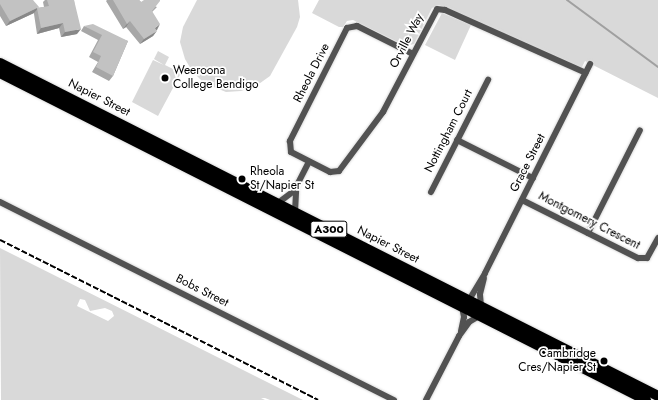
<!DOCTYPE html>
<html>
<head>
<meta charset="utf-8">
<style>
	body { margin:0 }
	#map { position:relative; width:658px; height:400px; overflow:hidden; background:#fff; font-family:Jost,sans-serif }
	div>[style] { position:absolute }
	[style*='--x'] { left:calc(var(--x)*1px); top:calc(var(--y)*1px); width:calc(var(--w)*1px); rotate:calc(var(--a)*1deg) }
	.green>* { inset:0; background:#d9d9d9 }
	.stream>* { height:2px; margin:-1px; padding:0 1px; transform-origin:1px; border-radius:1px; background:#a0a0a0 }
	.roads { filter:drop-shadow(0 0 1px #dbdbdb) drop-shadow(0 0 1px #dbdbdb) }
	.minor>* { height:6px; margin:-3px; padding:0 3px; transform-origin:3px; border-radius:3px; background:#525252 }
	.trunk>* { height:10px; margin:-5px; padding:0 5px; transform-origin:5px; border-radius:5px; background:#000 }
	.rail>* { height:2px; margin-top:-1px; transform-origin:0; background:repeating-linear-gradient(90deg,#000 0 6px,transparent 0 8px) }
	.wall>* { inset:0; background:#a7a7a7 }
	.shaded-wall>* { inset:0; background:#888 }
	.building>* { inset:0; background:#c2c2c2 }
	.dots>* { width:11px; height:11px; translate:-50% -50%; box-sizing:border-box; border:2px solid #fff; border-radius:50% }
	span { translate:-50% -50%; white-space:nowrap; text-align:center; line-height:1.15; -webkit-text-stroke:3.5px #fff; paint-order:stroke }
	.shield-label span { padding:1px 3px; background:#fff; border:1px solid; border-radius:3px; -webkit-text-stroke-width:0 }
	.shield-label { font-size:11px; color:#000; font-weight:700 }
	.street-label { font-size:12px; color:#000 }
	.poi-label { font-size:12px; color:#000 }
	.left { translate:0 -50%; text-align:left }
	.right { translate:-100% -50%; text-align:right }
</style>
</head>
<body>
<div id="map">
	<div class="green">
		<i style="clip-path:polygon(197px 0,298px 0,300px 17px,297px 27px,270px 76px,256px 86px,241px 91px,226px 92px,204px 83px,192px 71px,185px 59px,180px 42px,183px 27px)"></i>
		<i style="clip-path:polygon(319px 0,658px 0,658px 98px,585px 61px,582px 67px,578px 67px,439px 5px,432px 8px,414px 44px,406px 46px,353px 20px,347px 21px,343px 27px,339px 27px,312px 13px)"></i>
		<i style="clip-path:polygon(442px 13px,471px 25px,455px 60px,425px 45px)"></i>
		<i style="clip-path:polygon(158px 51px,169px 57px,165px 65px,181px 73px,158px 116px,132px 102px,153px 60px,164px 65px,154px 59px)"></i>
		<i style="clip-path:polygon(evenodd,0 248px,303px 400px,270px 400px,265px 398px,261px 398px,265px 400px,1px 400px,0 248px,80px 299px,85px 300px,90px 311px,105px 308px,112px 311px,114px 316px,108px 321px,77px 306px,80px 299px)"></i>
	</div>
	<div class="stream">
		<i style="--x:567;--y:0;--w:113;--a:36.4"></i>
	</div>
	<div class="roads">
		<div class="minor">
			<i style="--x:413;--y:54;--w:63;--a:-153.4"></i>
			<i style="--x:357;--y:26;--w:10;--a:169"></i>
			<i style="--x:347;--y:28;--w:127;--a:116.8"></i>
			<i style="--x:290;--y:141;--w:11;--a:85"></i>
			<i style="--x:291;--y:152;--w:44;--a:27.1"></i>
			<i style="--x:330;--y:172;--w:9;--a:-6"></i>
			<i style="--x:339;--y:171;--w:74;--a:-53.3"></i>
			<i style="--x:383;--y:112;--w:116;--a:-62.3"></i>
			<i style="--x:437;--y:9;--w:8;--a:7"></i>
			<i style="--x:445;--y:10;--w:154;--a:24.1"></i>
			<i style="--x:457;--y:140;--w:85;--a:26.6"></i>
			<i style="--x:431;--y:192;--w:126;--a:-63"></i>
			<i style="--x:522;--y:200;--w:130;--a:26.6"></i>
			<i style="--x:638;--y:258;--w:9;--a:0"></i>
			<i style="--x:647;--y:258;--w:23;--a:-61"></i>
			<i style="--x:0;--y:202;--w:441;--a:26.7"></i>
			<i style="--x:278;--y:203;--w:20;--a:-37"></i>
			<i style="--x:294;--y:191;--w:33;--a:-63"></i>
			<i style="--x:295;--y:212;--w:21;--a:-87"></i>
			<i style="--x:588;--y:233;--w:115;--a:-63.2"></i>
			<i style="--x:469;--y:300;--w:31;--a:-59"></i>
			<i style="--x:485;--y:273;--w:234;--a:-63.3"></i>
			<i style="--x:481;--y:306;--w:12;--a:-95"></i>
			<i style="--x:480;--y:294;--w:16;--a:-76"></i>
			<i style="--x:461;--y:331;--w:14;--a:-78"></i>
			<i style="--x:464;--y:317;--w:10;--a:-101"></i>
			<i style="--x:426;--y:400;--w:72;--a:-62.7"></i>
			<i style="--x:459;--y:336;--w:17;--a:-54"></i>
			<i style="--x:469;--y:322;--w:12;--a:-31"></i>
		</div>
		<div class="trunk">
			<i style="--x:0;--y:63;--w:737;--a:26.84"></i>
			<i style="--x:0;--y:73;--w:724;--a:26.85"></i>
		</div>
	</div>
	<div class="rail">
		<i style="--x:0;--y:240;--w:356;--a:26.7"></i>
	</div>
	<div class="wall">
		<i style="clip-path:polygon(0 0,38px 8px,44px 7px,43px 2px,45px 0,74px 0,77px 34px,61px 37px,59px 28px,37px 34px,34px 14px,34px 13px,6px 26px,0 16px)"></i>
		<i style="clip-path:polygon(107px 0,139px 0,141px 2px,157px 7px,152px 12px,156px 30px,153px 36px,140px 44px,126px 27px,123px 29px,106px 1px)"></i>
		<i style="clip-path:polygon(84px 26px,128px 41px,113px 76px,109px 81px,92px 72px,98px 62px,89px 57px,98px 40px,81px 31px)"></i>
	</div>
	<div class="shaded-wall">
		<i style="clip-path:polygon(39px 7px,34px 13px,6px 26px,10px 21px)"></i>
		<i style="clip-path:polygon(130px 21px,126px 27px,123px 29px,127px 24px)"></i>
		<i style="clip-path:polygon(63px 23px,59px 28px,37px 34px,41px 28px)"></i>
		<i style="clip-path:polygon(160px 24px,157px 30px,151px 33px,155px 28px)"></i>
		<i style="clip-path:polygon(81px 29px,77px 34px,61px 37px,65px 32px)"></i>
		<i style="clip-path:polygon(157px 31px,153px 36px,140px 44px,144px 39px)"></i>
	</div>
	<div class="building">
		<i style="clip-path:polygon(0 0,33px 0,39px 7px,10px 21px,0 4px)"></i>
		<i style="clip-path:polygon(47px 0,74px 0,81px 29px,65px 32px,63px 23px,41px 28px,37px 8px,49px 6px)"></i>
		<i style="clip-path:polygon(113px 0,139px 0,141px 2px,144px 0,160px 0,160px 1px,152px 11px,160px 24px,155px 28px,157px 31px,144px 39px,130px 21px,127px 24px)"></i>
		<i style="clip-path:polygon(93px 24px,128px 41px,113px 76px,96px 67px,101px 56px,93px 52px,102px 35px,84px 26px)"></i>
	</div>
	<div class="dots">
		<i style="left:165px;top:78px;background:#000"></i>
		<i style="left:242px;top:179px;background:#000"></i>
		<i style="left:604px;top:361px;background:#000"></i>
	</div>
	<div class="shield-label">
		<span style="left:329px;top:229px">A300</span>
	</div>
	<div class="street-label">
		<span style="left:407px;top:41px;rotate:-63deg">Orville Way</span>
		<span style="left:312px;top:73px;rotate:-63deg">Rheola Drive</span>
		<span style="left:99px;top:98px;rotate:27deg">Napier Street</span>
		<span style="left:449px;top:131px;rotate:-63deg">Nottingham Court</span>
		<span style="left:528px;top:163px;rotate:-63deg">Grace Street</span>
		<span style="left:589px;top:221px;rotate:27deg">Montgomery Crescent</span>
		<span style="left:388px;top:245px;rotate:27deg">Napier Street</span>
		<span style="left:202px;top:291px;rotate:27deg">Bobs Street</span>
	</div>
	<div class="poi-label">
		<span class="left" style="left:173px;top:78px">Weeroona<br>College Bendigo</span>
		<span class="left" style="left:250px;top:179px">Rheola<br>St/Napier St</span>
		<span class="right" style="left:596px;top:361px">Cambridge<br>Cres/Napier St</span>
	</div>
</div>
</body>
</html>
